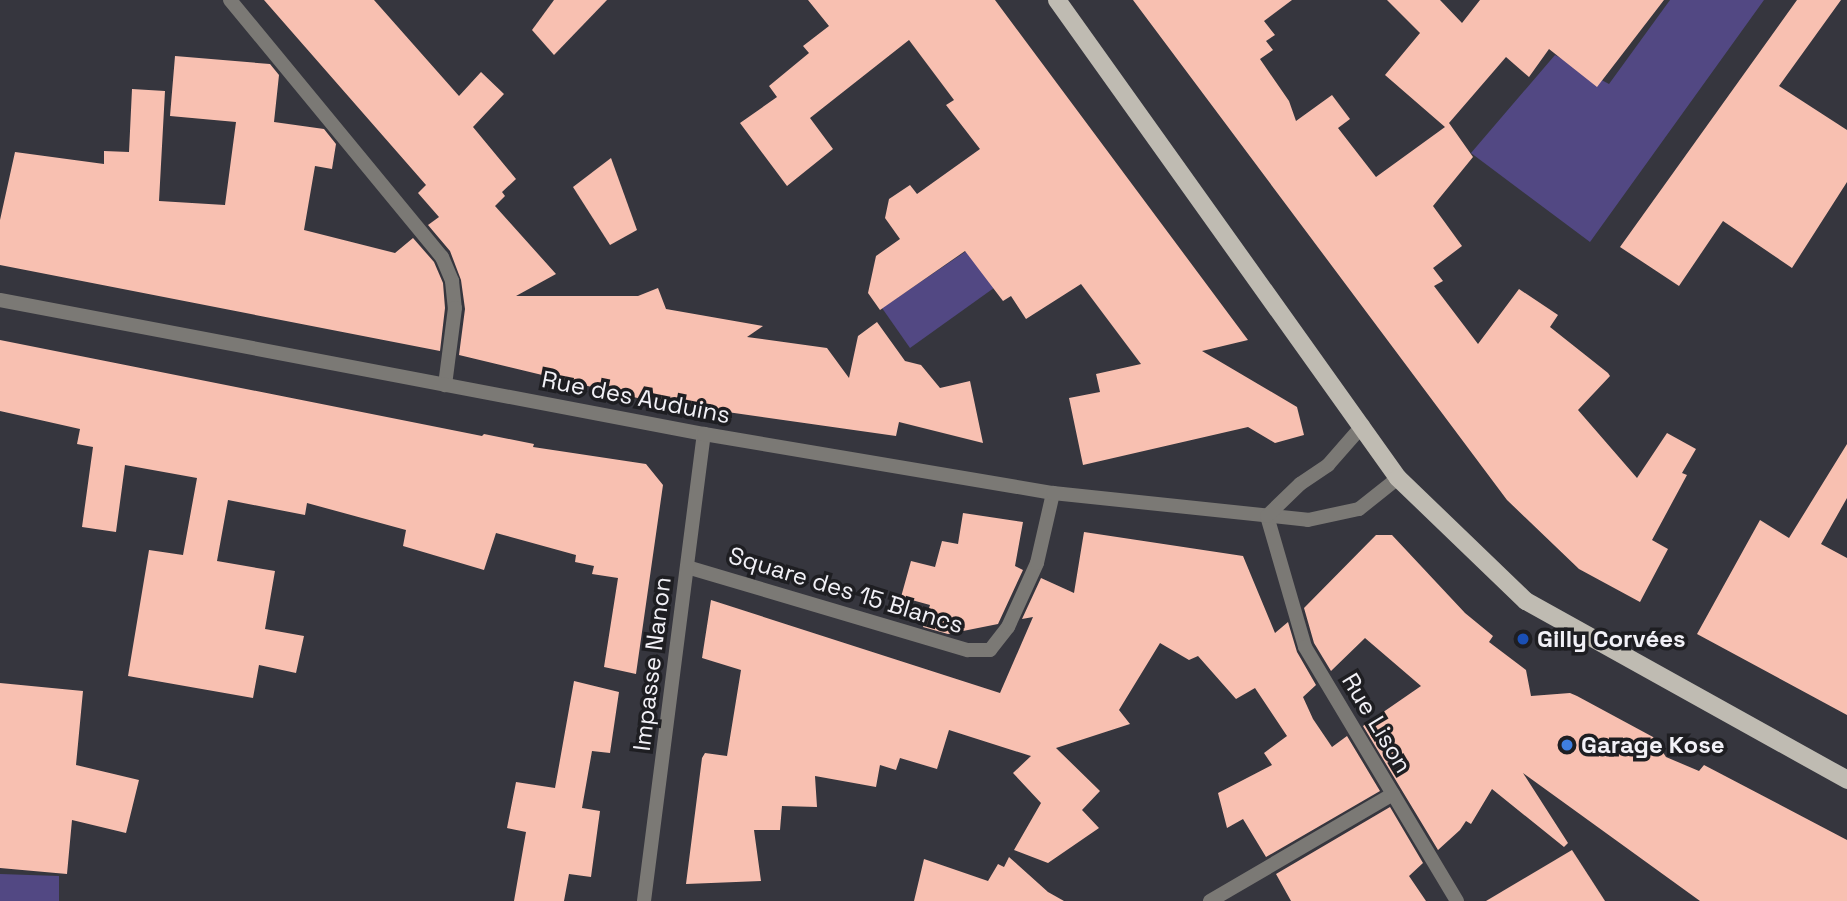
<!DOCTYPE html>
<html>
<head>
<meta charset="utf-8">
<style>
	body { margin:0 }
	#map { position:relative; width:1847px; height:901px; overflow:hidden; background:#36363e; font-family:"Space Grotesk",sans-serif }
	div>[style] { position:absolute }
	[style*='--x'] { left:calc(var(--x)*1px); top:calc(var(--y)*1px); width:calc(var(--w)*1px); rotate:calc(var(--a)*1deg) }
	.green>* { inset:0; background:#524883 }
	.building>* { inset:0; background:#f8c0b1 }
	.service>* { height:14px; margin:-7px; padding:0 7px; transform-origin:7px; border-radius:7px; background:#7b7975 }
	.minor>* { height:14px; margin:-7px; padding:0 7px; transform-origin:7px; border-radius:7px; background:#7b7975 }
	.tertiary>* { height:14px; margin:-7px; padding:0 7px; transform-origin:7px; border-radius:7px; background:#7b7975 }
	.primary>* { height:18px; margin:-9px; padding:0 9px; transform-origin:9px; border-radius:9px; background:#bfbbb2 }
	.dots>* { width:19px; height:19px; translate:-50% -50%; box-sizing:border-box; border:4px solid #1e1e22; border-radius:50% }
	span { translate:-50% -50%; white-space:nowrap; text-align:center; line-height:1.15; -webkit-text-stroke:7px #1e1e22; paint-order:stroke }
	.street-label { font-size:24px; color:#f2f1f7 }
	.poi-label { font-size:24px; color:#f2f1f7; font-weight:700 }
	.left { translate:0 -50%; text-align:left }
</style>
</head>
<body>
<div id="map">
	<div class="green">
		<i style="clip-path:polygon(1670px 0,1764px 0,1590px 242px,1471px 153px,1555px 55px,1609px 84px)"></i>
		<i style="clip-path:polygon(993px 233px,1022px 268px,910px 348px,882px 308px)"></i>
		<i style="clip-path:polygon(0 874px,59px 876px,59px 901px,0 901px)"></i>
	</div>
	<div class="building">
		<i style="clip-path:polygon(264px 0,374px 0,459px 96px,481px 72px,504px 94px,473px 127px,516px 179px,502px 192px,505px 196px,495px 206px,556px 274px,516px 296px,638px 296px,658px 288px,666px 309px,763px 326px,747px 337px,827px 348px,849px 378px,858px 336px,877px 322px,905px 361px,921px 365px,940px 388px,970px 381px,983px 443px,899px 422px,896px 436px,650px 401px,459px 355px,465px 309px,461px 280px,450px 251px,428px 225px,439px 217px,418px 193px,426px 185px)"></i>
		<i style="clip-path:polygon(554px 0,607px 0,554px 55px,532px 30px)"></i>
		<i style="clip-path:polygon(808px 0,995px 0,1248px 340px,1202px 351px,1297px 407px,1304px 435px,1275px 443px,1248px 427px,1083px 465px,1069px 398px,1100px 392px,1096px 374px,1141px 364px,1081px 284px,1026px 319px,1011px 296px,1003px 301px,965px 251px,880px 310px,868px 293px,876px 256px,900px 239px,885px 218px,889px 199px,910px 185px,917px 194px,980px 149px,946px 105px,954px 100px,909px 40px,810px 118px,833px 149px,787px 186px,740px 123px,777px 97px,769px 86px,809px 53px,803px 46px,829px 26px)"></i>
		<i style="clip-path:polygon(1133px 0,1292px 0,1264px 21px,1275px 35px,1266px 41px,1273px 50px,1260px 59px,1289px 101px,1296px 121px,1332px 95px,1350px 119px,1338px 128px,1376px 177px,1445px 127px,1385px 75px,1420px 33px,1387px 0,1440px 0,1462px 23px,1480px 0,1664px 0,1597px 87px,1549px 49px,1529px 77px,1506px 57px,1449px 123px,1473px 157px,1433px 206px,1462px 246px,1433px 268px,1443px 281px,1434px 286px,1478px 344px,1519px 289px,1558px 315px,1550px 327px,1608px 373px,1610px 376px,1578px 410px,1637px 478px,1667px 433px,1696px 449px,1682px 473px,1687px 475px,1652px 540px,1668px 549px,1640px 602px,1579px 569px,1507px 500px)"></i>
		<i style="clip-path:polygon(1797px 0,1841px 0,1779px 86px,1847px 130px,1847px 182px,1792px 268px,1723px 221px,1679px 286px,1620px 247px)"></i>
		<i style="clip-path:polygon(175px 56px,270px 64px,279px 75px,274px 122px,324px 129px,336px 144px,332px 169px,315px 166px,304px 230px,395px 253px,413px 238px,434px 262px,443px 283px,445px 308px,440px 351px,0 265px,0 220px,15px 152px,104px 164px,104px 151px,129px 152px,132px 89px,165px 91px,159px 201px,225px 205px,236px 122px,170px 116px)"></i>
		<i style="clip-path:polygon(611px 158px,637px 230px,610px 245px,573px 187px)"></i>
		<i style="clip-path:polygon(0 340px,482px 436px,484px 434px,534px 444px,533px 447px,646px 464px,663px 485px,636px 674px,604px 667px,618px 578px,592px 574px,594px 566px,575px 562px,576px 555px,496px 533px,484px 570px,403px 546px,406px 530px,307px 503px,305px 515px,228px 500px,217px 561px,275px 571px,265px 629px,304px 636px,296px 673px,259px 665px,253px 698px,128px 676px,149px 550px,183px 555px,197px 478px,125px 465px,116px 532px,82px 527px,93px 447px,77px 444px,80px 429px,0 411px)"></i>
		<i style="clip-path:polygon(1847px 444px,1847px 498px,1821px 544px,1847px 558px,1847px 715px,1697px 634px,1760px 520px,1789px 538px)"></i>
		<i style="clip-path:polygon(963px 513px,1023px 522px,1015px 566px,1023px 570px,998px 624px,948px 634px,923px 627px,930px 605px,901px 597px,911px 561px,935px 567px,942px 541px,958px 544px)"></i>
		<i style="clip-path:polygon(1084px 532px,1243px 556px,1275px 633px,1288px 622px,1297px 652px,1316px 685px,1303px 697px,1313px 719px,1332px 747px,1347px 736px,1380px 791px,1266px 857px,1243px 819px,1227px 828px,1218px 793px,1272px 765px,1264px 753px,1287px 736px,1255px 688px,1236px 699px,1198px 656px,1189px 660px,1160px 643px,1119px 710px,1130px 724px,1056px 748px,1100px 791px,1082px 810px,1099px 828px,1048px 863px,1014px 850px,1041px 803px,1013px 773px,1031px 756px,949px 730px,937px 769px,900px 758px,896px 770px,880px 765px,876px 787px,815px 776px,817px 807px,782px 806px,780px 830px,754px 830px,761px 881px,686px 884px,702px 758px,705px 753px,727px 756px,741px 670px,702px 658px,711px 600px,1000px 693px,1033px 617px,1022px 619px,1041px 578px,1074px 593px)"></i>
		<i style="clip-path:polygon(1376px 535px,1392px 535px,1465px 613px,1493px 636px,1489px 642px,1526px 670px,1531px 696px,1570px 693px,1577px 696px,1653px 737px,1666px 757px,1699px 771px,1704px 765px,1847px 840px,1847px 901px,1700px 901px,1523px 773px,1568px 843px,1564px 847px,1492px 789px,1471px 824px,1466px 821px,1460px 830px,1438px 850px,1363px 726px,1421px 686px,1365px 638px,1331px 671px,1314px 643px,1304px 608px)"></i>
		<i style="clip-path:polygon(574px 681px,619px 692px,610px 753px,592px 751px,582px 808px,600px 811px,591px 877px,569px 874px,564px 901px,514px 901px,526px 832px,507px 828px,516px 782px,555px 788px)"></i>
		<i style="clip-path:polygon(0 683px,83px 691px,76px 765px,139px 780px,126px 833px,72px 820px,67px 874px,0 868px)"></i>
		<i style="clip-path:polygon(1390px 807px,1423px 863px,1409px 876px,1426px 901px,1291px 901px,1276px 874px)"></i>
		<i style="clip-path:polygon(1572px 850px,1605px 901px,1486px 901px)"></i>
		<i style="clip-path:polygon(1009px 857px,1048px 892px,1064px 901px,914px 901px,924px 859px,988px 881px,998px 864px,1004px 867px)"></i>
	</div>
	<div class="service">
		<i style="--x:1210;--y:901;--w:212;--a:-30.3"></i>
	</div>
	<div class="minor">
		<i style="--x:230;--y:0;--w:333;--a:50.5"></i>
		<i style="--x:442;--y:257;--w:26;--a:67"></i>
		<i style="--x:452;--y:281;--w:27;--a:84"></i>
		<i style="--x:455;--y:308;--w:78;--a:97.4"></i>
		<i style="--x:1267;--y:516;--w:136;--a:73.8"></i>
		<i style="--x:1305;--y:647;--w:296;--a:59.1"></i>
		<i style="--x:687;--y:567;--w:293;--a:16.5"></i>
		<i style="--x:968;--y:650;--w:22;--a:0"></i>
		<i style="--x:990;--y:650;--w:29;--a:-52"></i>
		<i style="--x:1008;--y:627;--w:70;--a:-65.6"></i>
		<i style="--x:1037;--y:563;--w:72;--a:-77.1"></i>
		<i style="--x:644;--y:901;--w:471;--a:-82.7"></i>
	</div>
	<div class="tertiary">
		<i style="--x:0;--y:300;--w:717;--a:10.78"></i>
		<i style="--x:704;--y:434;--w:354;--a:9.6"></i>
		<i style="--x:1053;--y:493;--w:256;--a:6"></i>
		<i style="--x:1308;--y:520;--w:52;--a:-12.2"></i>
		<i style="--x:1359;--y:509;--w:50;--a:-38.5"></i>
		<i style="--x:1267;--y:516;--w:46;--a:-44.1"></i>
		<i style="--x:1300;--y:484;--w:34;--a:-34"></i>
		<i style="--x:1328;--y:465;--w:53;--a:-48.8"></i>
	</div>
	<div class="primary">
		<i style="--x:1057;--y:0;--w:587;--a:54.5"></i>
		<i style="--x:1398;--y:478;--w:178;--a:43.9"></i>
		<i style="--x:1526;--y:601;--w:368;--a:29.1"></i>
	</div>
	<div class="dots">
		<i style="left:1523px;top:639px;background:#1a4fb4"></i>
		<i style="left:1567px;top:745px;background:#3f7fe0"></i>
	</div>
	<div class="street-label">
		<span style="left:636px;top:397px;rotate:11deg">Rue des Auduins</span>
		<span style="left:846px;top:590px;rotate:17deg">Square des 15 Blancs</span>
		<span style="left:652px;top:664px;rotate:-83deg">Impasse Nanon</span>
		<span style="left:1377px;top:723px;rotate:59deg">Rue Lison</span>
	</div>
	<div class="poi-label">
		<span class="left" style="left:1537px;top:639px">Gilly Corvées</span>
		<span class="left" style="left:1581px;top:745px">Garage Kose</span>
	</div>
</div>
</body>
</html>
